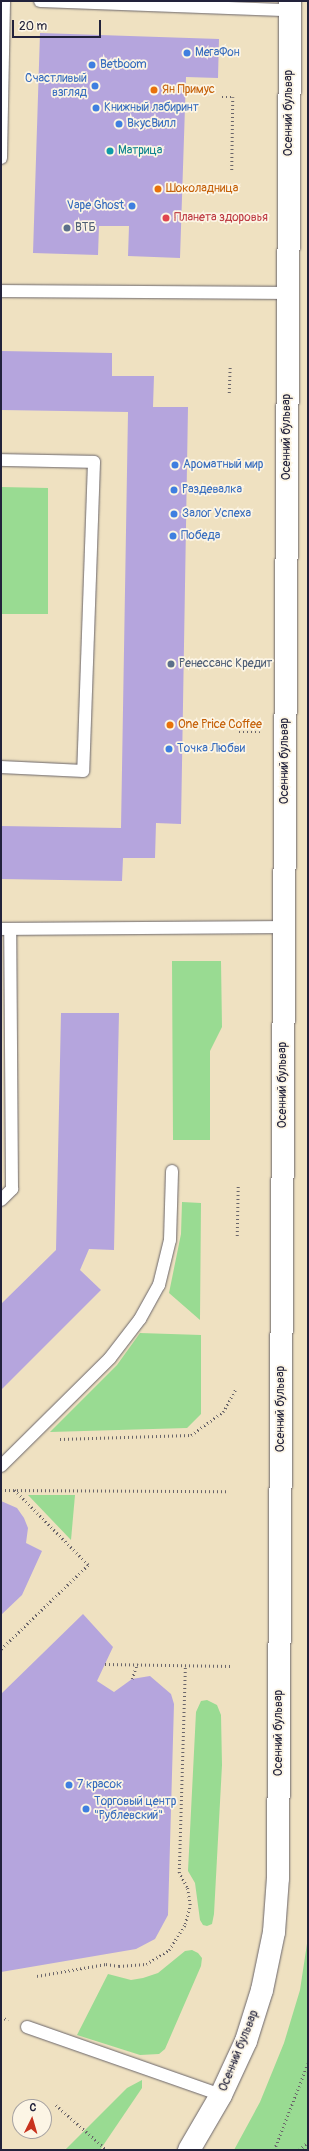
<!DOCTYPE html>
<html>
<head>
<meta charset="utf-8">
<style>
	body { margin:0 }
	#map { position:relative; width:309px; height:2151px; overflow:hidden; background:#efe1c1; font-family:Pangolin,sans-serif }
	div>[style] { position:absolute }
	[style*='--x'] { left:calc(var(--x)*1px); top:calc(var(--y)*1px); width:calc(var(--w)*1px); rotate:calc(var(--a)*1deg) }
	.green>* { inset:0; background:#99db92 }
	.building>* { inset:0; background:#b5a5dd }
	.path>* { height:2.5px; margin-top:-1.25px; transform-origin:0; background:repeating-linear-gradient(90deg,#6a656a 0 1px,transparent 0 4px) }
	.roads { filter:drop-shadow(0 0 1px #6a656a) drop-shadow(0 0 1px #6a656a) }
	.lane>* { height:12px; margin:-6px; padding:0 6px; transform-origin:6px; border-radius:6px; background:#fff }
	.secondary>* { height:22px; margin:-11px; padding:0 11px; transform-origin:11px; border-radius:11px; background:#fff }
	.dots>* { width:11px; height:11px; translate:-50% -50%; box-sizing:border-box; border:2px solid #fcf5e5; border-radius:50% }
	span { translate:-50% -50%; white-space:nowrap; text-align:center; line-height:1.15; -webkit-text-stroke:3.5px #fcf5e5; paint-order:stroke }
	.shop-label { font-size:12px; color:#366cbe }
	.left { translate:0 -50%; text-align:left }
	.right { translate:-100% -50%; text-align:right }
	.food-label { font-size:12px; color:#c56008 }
	.street-label { font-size:12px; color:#22223b }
	.culture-label { font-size:12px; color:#0d838f }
	.health-label { font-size:12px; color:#be3a42 }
	.service-label { font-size:12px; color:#4e5e75 }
	.frame { position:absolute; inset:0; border:2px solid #22223b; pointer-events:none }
	.north { position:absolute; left:12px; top:2099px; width:40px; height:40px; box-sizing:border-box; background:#fcf5e5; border:1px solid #a5a1a1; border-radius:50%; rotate:5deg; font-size:11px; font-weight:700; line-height:16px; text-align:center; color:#22223b }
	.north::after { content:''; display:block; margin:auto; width:14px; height:18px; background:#c8321e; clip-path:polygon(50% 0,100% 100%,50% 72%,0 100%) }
	.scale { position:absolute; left:12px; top:20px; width:89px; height:18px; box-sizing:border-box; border:2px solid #22223b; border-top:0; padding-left:5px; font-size:12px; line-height:14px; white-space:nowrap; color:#22223b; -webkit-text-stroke:3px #fcf5e5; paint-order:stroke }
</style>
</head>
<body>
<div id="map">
	<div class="green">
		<i style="clip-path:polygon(1px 487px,48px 488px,48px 614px,1px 614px)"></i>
		<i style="clip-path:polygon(172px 961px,221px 961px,222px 1027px,210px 1051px,210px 1140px,173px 1140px)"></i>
		<i style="clip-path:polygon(182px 1202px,201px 1203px,200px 1320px,169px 1293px,181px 1234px)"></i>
		<i style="clip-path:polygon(140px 1333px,201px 1335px,201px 1414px,187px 1428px,50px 1432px,117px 1365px)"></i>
		<i style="clip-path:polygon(28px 1495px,75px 1495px,71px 1540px)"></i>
		<i style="clip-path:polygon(207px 1700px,217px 1705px,221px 1715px,222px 1765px,214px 1914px,212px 1924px,207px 1926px,203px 1925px,200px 1920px,195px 1883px,188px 1871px,196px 1712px,201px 1701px)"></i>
		<i style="clip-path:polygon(308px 1937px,308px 2150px,234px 2150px,260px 2102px,284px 2043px,300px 1990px)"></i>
		<i style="clip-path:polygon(192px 1950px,198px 1953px,202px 1958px,201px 1966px,165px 2049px,159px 2054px,140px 2055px,77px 2035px,108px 1974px,131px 1980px,143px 1978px,158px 1973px,185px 1951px)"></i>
		<i style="clip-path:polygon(142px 2080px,142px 2088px,100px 2150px,65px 2150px,127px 2088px)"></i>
	</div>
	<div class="building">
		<i style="clip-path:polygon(40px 33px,219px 39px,218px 78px,186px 77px,180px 258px,128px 256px,129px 226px,99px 226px,98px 255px,33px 253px)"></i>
		<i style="clip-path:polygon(1px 351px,112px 353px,112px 376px,154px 376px,153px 407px,188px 407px,181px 824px,156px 823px,155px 858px,123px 858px,122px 881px,1px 879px,1px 826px,121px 828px,128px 412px,1px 410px)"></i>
		<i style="clip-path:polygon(61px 1013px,119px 1013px,114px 1250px,89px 1249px,80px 1270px,101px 1290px,1px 1390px,1px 1304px,56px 1250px)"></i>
		<i style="clip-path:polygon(1px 1501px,17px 1508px,24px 1518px,28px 1528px,26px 1543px,42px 1551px,22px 1595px,1px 1615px)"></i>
		<i style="clip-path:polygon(83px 1614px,113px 1647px,97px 1681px,114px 1692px,132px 1679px,150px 1676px,171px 1694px,174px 1704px,168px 1915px,155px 1939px,136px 1949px,1px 1972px,1px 1694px)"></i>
	</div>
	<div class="path">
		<i style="--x:222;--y:97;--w:11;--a:0"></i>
		<i style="--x:233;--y:97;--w:75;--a:90.8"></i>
		<i style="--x:229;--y:393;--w:26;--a:-88"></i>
		<i style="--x:239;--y:732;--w:21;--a:0"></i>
		<i style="--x:237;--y:1236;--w:50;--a:-88.9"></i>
		<i style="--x:60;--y:1439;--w:131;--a:-1.7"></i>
		<i style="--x:191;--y:1435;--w:39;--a:-36"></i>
		<i style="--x:223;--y:1412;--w:26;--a:-61"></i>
		<i style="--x:1;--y:1490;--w:226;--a:0.3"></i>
		<i style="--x:1;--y:1649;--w:121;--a:-44"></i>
		<i style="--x:88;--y:1565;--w:105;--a:-134.6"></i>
		<i style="--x:105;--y:1664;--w:127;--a:0.9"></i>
		<i style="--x:132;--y:1679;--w:16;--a:-72"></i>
		<i style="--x:37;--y:1976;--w:70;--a:-9.9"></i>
		<i style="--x:106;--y:1964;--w:13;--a:9"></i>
		<i style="--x:119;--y:1966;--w:27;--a:-4"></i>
		<i style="--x:146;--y:1964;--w:27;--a:-31"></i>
		<i style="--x:169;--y:1950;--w:31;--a:-58"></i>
		<i style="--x:185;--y:1924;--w:20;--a:-75"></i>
		<i style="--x:190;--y:1905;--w:18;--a:-99"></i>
		<i style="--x:187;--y:1887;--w:16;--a:-120"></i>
		<i style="--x:179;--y:1873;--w:208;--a:-88.3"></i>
		<i style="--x:1;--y:2017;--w:8;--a:23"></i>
		<i style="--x:56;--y:2105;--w:68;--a:41.4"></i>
		<i style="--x:274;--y:2150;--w:93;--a:-68.7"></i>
		<i style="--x:299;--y:2150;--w:12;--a:-42"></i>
	</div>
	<div class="roads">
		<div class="lane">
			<i style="--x:40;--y:1;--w:250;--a:2.1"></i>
			<i style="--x:1;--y:158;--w:157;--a:-88.9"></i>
			<i style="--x:1;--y:291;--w:286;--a:0.4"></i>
			<i style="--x:1;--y:460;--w:93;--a:1.2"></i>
			<i style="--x:94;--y:462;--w:309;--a:92"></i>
			<i style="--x:83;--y:771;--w:82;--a:-177.2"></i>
			<i style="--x:1;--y:929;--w:283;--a:-0.4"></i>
			<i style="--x:1;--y:1200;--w:16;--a:-45"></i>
			<i style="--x:12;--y:1189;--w:260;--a:-90.4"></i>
			<i style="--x:1;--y:1466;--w:153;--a:-44.7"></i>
			<i style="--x:110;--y:1358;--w:49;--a:-52.4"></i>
			<i style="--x:140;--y:1319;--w:39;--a:-61"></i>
			<i style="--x:159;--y:1285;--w:46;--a:-76.3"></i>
			<i style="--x:170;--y:1240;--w:69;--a:-88.3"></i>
			<i style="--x:27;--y:2027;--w:206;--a:19.3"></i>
		</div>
		<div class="secondary">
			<i style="--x:189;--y:2150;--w:64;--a:-59.8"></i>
			<i style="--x:221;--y:2095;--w:60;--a:-65.2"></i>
			<i style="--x:246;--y:2041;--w:53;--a:-72.6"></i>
			<i style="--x:262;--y:1990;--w:59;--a:-78.3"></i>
			<i style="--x:274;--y:1932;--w:54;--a:-85.8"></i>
			<i style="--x:278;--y:1878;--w:1877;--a:-89.63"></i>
		</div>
	</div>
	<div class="dots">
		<i style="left:187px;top:53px;background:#3f7fe0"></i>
		<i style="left:92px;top:65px;background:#3f7fe0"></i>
		<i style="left:95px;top:86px;background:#3f7fe0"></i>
		<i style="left:154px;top:90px;background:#e8710a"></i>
		<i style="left:96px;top:108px;background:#3f7fe0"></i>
		<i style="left:119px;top:124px;background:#3f7fe0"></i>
		<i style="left:110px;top:151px;background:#0f9aa8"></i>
		<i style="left:158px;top:189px;background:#e8710a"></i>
		<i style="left:132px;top:206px;background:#3f7fe0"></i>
		<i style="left:166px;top:218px;background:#e0444e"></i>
		<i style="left:67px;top:228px;background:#5c6f8a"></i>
		<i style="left:175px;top:465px;background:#3f7fe0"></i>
		<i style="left:174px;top:490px;background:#3f7fe0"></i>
		<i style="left:174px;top:514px;background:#3f7fe0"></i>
		<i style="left:173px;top:536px;background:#3f7fe0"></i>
		<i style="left:171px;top:664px;background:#5c6f8a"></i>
		<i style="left:170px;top:725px;background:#e8710a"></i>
		<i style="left:169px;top:749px;background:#3f7fe0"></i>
		<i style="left:69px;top:1785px;background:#3f7fe0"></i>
		<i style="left:86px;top:1809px;background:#3f7fe0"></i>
	</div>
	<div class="shop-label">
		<span class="left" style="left:195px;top:53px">МегаФон</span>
		<span class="left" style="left:100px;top:65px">Betboom</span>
		<span class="right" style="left:87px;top:86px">Счастливый<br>взгляд</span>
		<span class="left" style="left:104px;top:108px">Книжный лабиринт</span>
		<span class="left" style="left:127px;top:124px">ВкусВилл</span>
		<span class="right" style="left:124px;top:206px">Vape Ghost</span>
		<span class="left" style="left:183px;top:465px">Ароматный мир</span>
		<span class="left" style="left:182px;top:490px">Раздевалка</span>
		<span class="left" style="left:182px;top:514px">Залог Успеха</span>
		<span class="left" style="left:181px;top:536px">Победа</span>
		<span class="left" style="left:177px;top:749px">Точка Любви</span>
		<span class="left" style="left:77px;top:1785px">7 красок</span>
		<span class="left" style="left:94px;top:1809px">Торговый центр<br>"Рублевский"</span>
	</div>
	<div class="food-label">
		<span class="left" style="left:162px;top:90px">Ян Примус</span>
		<span class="left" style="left:166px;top:189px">Шоколадница</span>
		<span class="left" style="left:178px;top:725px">One Price Coffee</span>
	</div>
	<div class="street-label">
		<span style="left:289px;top:113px;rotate:-90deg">Осенний бульвар</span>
		<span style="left:287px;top:437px;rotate:-90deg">Осенний бульвар</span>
		<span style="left:285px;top:761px;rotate:-90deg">Осенний бульвар</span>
		<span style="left:283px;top:1085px;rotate:-90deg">Осенний бульвар</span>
		<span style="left:281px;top:1409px;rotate:-90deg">Осенний бульвар</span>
		<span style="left:279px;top:1733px;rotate:-90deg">Осенний бульвар</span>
		<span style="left:239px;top:2051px;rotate:-68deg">Осенний бульвар</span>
	</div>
	<div class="culture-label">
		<span class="left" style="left:118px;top:151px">Матрица</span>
	</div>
	<div class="health-label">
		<span class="left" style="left:174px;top:218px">Планета здоровья</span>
	</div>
	<div class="service-label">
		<span class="left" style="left:75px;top:228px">ВТБ</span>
		<span class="left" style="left:179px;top:664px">Ренессанс Кредит</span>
	</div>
	<div class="frame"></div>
	<div class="north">С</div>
	<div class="scale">20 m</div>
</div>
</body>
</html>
